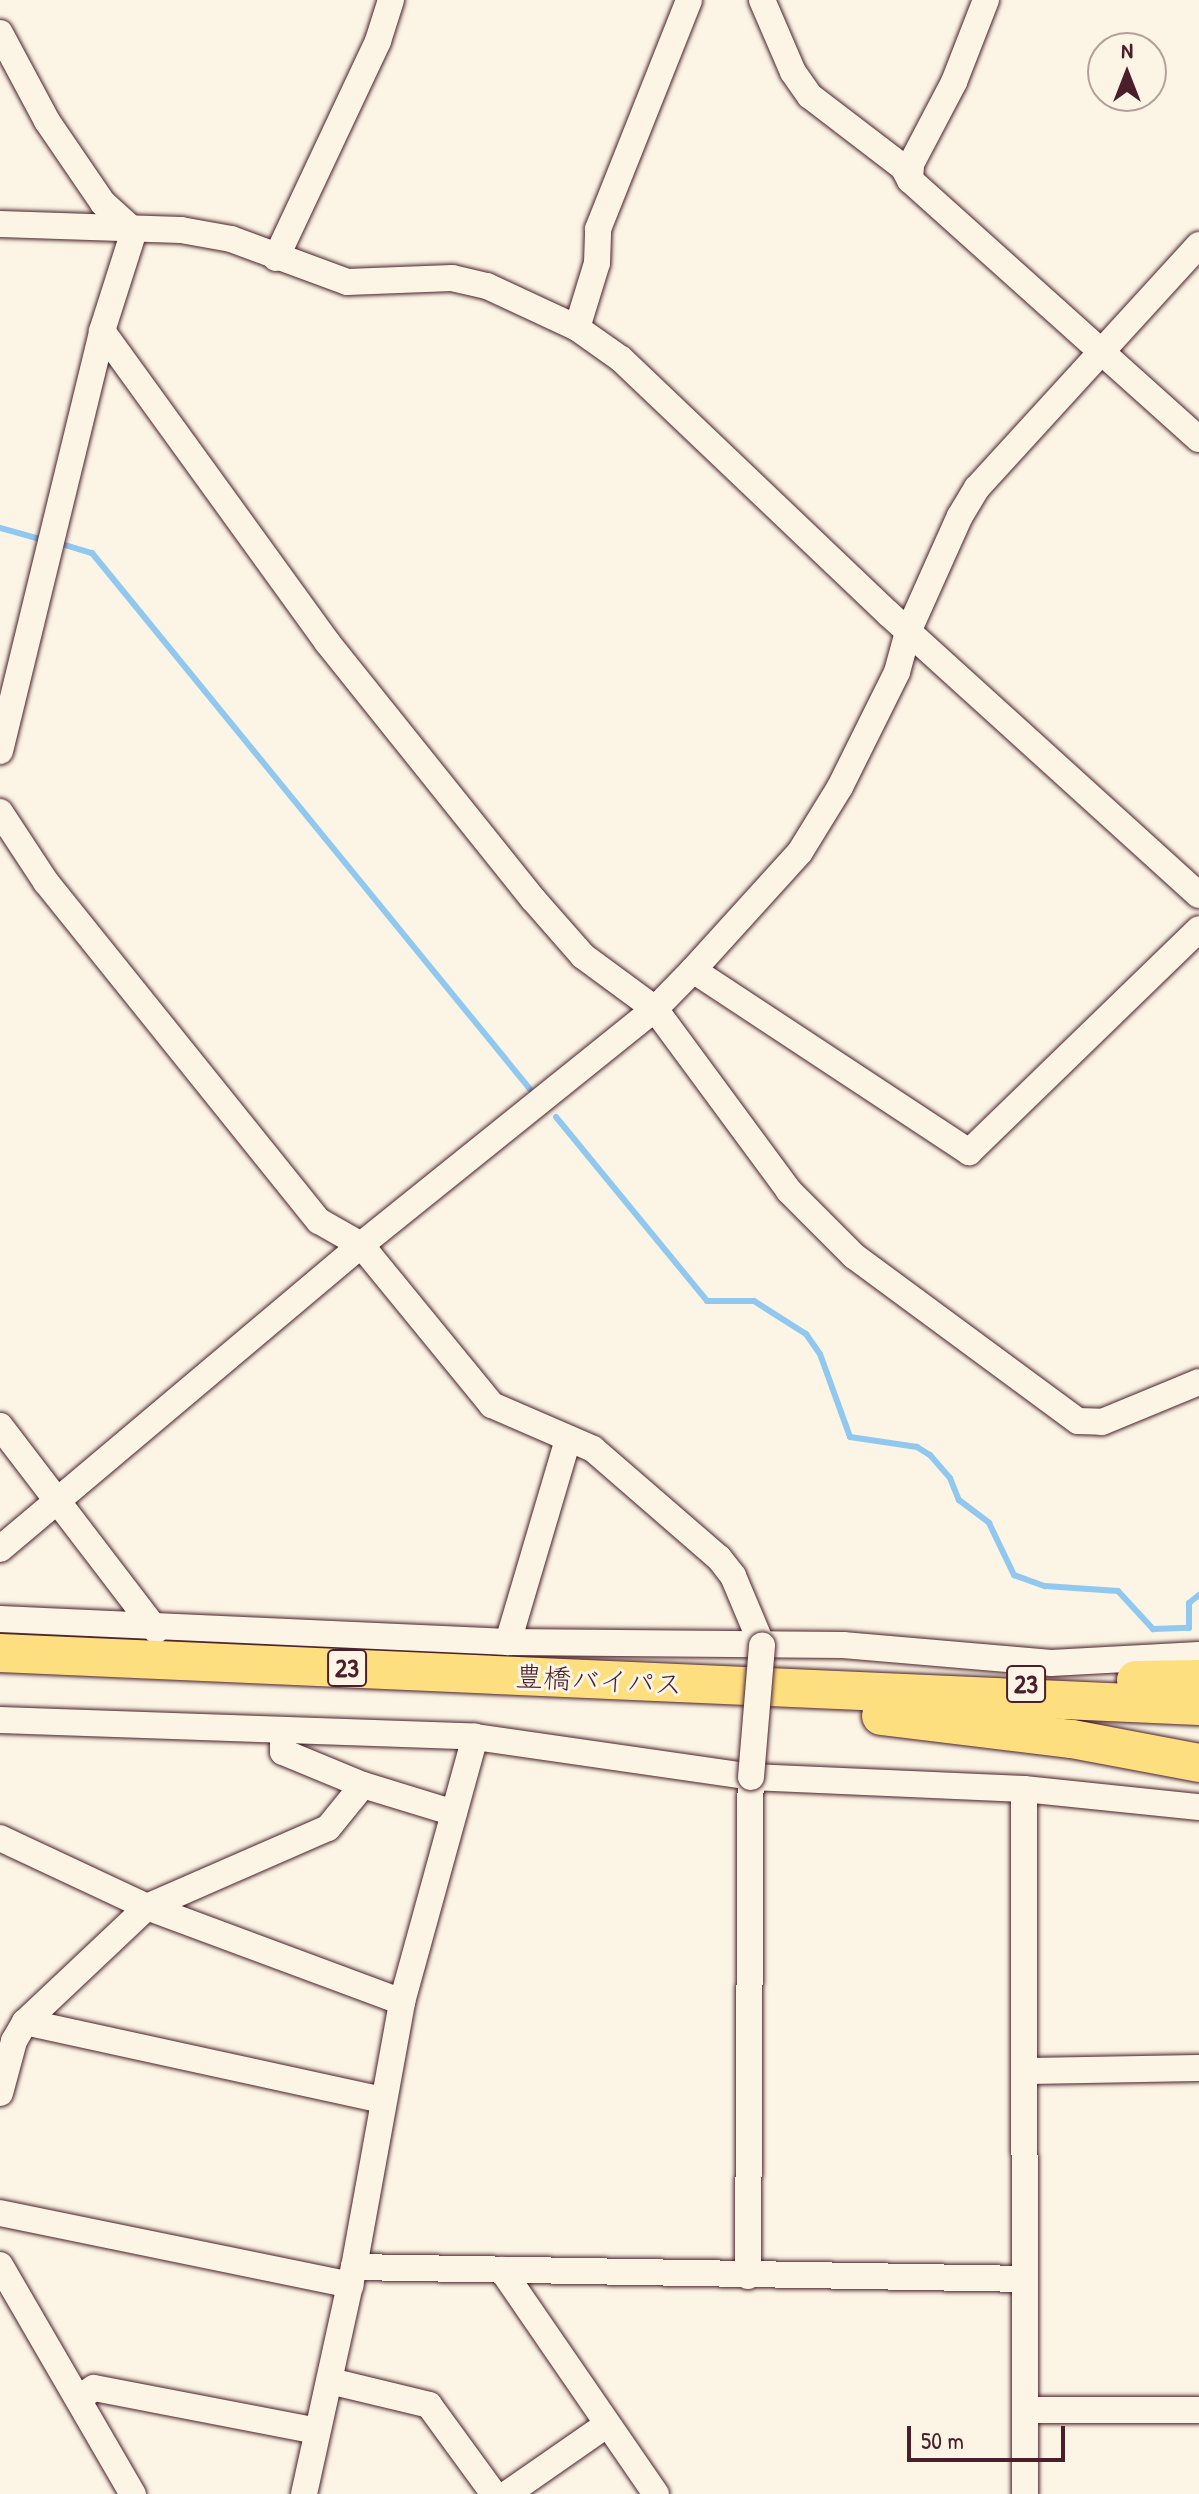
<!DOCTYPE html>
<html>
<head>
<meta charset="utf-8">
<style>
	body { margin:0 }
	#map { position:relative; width:1199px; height:2494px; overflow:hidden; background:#fcf5e5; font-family:"Patrick Hand","Klee One",sans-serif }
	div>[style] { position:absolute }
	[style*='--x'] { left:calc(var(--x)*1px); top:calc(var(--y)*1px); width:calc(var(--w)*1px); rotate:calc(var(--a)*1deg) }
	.stream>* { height:6px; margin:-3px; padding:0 3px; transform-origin:3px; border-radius:3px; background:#90c8ef }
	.roads { filter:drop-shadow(0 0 2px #4a1f2b) drop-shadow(0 0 2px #4a1f2b) }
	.minor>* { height:26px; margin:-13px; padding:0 13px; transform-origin:13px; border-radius:13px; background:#fcf5e5 }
	.highway>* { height:38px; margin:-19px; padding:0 19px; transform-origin:19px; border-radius:19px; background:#fedf80 }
	.bridges { filter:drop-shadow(0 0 2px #4a1f2b) drop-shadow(0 0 2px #4a1f2b) }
	.minor-bridge>* { height:26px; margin:-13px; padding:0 13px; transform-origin:13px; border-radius:13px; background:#fcf5e5 }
	span { translate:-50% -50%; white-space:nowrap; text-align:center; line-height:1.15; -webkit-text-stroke:6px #fcf5e5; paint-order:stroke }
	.shield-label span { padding:2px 6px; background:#fcf5e5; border:2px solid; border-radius:6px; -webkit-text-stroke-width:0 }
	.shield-label { font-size:26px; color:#4a1f2b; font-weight:700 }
	.street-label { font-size:28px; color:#4a1f2b }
	.north { position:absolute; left:1087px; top:32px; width:80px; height:80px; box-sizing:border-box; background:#fcf5e5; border:2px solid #b59f9b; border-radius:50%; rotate:0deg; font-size:22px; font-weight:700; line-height:32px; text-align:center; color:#4a1f2b }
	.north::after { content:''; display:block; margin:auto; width:28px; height:36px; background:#4a1f2b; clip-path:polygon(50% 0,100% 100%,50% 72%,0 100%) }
	.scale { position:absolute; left:907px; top:2426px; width:158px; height:36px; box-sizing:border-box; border:4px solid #4a1f2b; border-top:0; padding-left:10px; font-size:24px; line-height:28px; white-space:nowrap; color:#4a1f2b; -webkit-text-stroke:6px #fcf5e5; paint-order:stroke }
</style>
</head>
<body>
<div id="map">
	<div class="stream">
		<i style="--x:0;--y:528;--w:41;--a:15.4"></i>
		<i style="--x:65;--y:545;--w:28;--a:17"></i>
		<i style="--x:92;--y:553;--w:692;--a:50.75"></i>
		<i style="--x:556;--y:1117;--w:238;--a:50.6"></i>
		<i style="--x:707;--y:1301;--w:47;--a:0"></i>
		<i style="--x:754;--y:1301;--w:62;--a:32.4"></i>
		<i style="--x:806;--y:1334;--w:24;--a:55"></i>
		<i style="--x:820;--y:1354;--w:88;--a:70.1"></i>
		<i style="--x:850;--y:1437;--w:68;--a:8.5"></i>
		<i style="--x:917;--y:1447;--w:15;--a:32"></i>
		<i style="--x:930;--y:1455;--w:30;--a:49"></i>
		<i style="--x:950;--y:1478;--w:24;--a:68"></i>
		<i style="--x:959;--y:1500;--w:38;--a:37"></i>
		<i style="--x:989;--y:1523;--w:58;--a:64.3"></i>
		<i style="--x:1014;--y:1575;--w:33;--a:20"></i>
		<i style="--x:1045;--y:1586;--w:73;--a:3.9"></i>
		<i style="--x:1118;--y:1591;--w:52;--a:47.4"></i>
		<i style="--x:1153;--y:1629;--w:36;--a:-2"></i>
		<i style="--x:1189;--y:1628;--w:25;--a:-90"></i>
		<i style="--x:1189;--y:1603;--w:13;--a:-39"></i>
	</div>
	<div class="roads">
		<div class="minor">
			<i style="--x:762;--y:0;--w:78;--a:66.7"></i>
			<i style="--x:793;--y:72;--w:29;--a:55"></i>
			<i style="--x:810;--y:96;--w:117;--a:37.4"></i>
			<i style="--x:903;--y:167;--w:15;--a:62"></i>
			<i style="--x:910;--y:180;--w:388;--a:41.9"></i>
			<i style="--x:0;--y:33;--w:100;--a:61.9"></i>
			<i style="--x:47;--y:121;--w:99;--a:55.7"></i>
			<i style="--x:103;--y:203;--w:42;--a:42.1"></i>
			<i style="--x:910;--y:180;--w:16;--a:-86"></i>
			<i style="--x:911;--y:164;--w:93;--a:-62.3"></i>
			<i style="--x:954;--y:82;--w:88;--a:-68.7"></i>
			<i style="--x:0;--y:224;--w:181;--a:1.9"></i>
			<i style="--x:181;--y:230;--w:51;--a:10.2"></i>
			<i style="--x:231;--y:239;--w:124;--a:20.3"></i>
			<i style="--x:347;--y:282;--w:105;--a:-2.2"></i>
			<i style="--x:452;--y:278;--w:36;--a:13"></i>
			<i style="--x:487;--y:286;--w:99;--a:25"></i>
			<i style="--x:577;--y:328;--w:54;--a:35.2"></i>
			<i style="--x:621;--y:359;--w:370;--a:43.6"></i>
			<i style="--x:889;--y:614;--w:418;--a:42.2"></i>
			<i style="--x:276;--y:258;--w:240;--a:-64.8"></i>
			<i style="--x:378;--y:41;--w:43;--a:-72.4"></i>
			<i style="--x:577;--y:328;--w:68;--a:-72.9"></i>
			<i style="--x:597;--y:263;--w:34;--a:-88"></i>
			<i style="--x:598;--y:229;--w:246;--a:-68.3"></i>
			<i style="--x:102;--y:331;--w:384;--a:54.1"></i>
			<i style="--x:327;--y:642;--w:329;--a:51.3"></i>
			<i style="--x:533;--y:899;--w:76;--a:48.7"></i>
			<i style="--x:583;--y:956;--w:89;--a:36.4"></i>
			<i style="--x:655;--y:1009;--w:226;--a:53.6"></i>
			<i style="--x:789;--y:1191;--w:92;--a:45"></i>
			<i style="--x:854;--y:1256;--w:278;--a:36.4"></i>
			<i style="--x:1078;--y:1421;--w:24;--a:2"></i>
			<i style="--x:1102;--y:1422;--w:105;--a:-22.4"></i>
			<i style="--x:0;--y:751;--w:432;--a:-76.3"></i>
			<i style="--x:102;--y:331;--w:105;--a:-72.3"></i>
			<i style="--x:0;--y:812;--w:84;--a:56.7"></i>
			<i style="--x:46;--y:882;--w:435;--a:51.2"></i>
			<i style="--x:319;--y:1221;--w:48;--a:29.7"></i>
			<i style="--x:361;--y:1245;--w:207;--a:50.7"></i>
			<i style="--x:492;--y:1405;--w:110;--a:23.5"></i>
			<i style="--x:593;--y:1449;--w:167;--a:40.9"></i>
			<i style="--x:719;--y:1558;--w:23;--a:52"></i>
			<i style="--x:733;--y:1576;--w:75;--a:67.2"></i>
			<i style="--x:693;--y:970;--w:331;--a:33.4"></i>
			<i style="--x:969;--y:1152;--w:320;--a:-44.1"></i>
			<i style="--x:0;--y:1426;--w:257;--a:52.6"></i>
			<i style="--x:0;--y:1549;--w:472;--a:-40.1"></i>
			<i style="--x:361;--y:1245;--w:377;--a:-38.8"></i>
			<i style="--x:655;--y:1009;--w:54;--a:-45.7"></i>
			<i style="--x:693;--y:970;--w:159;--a:-47.8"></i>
			<i style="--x:800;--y:852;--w:76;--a:-58.4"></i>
			<i style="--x:840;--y:787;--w:128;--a:-63.6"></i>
			<i style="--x:897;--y:672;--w:41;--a:-74.6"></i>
			<i style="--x:908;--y:632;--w:127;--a:-65.9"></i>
			<i style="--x:960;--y:516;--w:33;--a:-59"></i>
			<i style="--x:977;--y:488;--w:329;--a:-47.6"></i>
			<i style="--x:0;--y:1619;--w:509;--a:2.59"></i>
			<i style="--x:508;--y:1642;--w:335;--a:0.5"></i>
			<i style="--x:843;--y:1645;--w:209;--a:4.9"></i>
			<i style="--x:1051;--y:1663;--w:148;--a:-3.1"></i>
			<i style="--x:508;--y:1642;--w:212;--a:-73.5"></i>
			<i style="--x:0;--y:1720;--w:475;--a:2"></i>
			<i style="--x:475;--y:1737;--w:279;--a:8.2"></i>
			<i style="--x:751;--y:1777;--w:273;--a:2.5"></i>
			<i style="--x:1024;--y:1789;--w:176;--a:5.9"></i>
			<i style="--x:283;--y:1730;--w:22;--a:90"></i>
			<i style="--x:283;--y:1752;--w:87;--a:22.4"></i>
			<i style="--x:363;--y:1785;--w:95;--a:17.1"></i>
			<i style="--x:1024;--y:1789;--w:705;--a:89.92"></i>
			<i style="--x:0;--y:1838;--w:162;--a:25.1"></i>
			<i style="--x:147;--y:1907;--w:272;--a:20.4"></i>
			<i style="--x:25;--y:2022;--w:366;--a:12.3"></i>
			<i style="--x:1028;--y:2071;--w:171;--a:-1"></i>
			<i style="--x:0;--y:2093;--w:54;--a:-74.9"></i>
			<i style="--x:14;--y:2041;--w:22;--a:-60"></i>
			<i style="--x:25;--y:2022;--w:168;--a:-43.3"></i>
			<i style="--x:147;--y:1907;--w:197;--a:-23.6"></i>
			<i style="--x:328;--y:1828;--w:55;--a:-50.9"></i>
			<i style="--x:0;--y:2213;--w:358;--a:11.6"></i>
			<i style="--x:0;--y:2265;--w:265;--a:59.9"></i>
			<i style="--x:354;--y:2267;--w:671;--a:1.02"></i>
			<i style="--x:502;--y:2270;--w:272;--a:55.5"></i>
			<i style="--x:748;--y:2276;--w:499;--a:-89.7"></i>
			<i style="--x:330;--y:2381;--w:102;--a:13.6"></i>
			<i style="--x:429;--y:2405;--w:110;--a:53.9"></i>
			<i style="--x:78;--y:2399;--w:19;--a:-35"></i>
			<i style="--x:94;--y:2388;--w:227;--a:10.9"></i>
			<i style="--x:1026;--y:2410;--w:173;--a:0"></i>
			<i style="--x:304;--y:2494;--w:232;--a:-77.6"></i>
			<i style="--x:354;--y:2267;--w:269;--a:-79.7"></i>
			<i style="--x:402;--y:2002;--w:275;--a:-74.6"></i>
			<i style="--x:507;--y:2494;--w:119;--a:-34.8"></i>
		</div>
		<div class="highway">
			<i style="--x:0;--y:1653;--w:1200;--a:2.53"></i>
			<i style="--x:1136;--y:1680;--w:63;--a:-0.9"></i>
			<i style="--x:881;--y:1716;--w:192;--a:6.9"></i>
			<i style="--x:1072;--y:1739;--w:129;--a:10.7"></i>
		</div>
	</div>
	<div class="bridges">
		<div class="minor-bridge">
			<i style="--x:751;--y:1777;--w:132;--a:-85.2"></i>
		</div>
	</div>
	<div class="shield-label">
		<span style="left:347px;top:1668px">23</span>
		<span style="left:1026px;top:1684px">23</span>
	</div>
	<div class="street-label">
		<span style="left:599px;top:1680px;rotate:3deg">豊橋バイパス</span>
	</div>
	<div class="north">N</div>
	<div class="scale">50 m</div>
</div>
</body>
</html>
